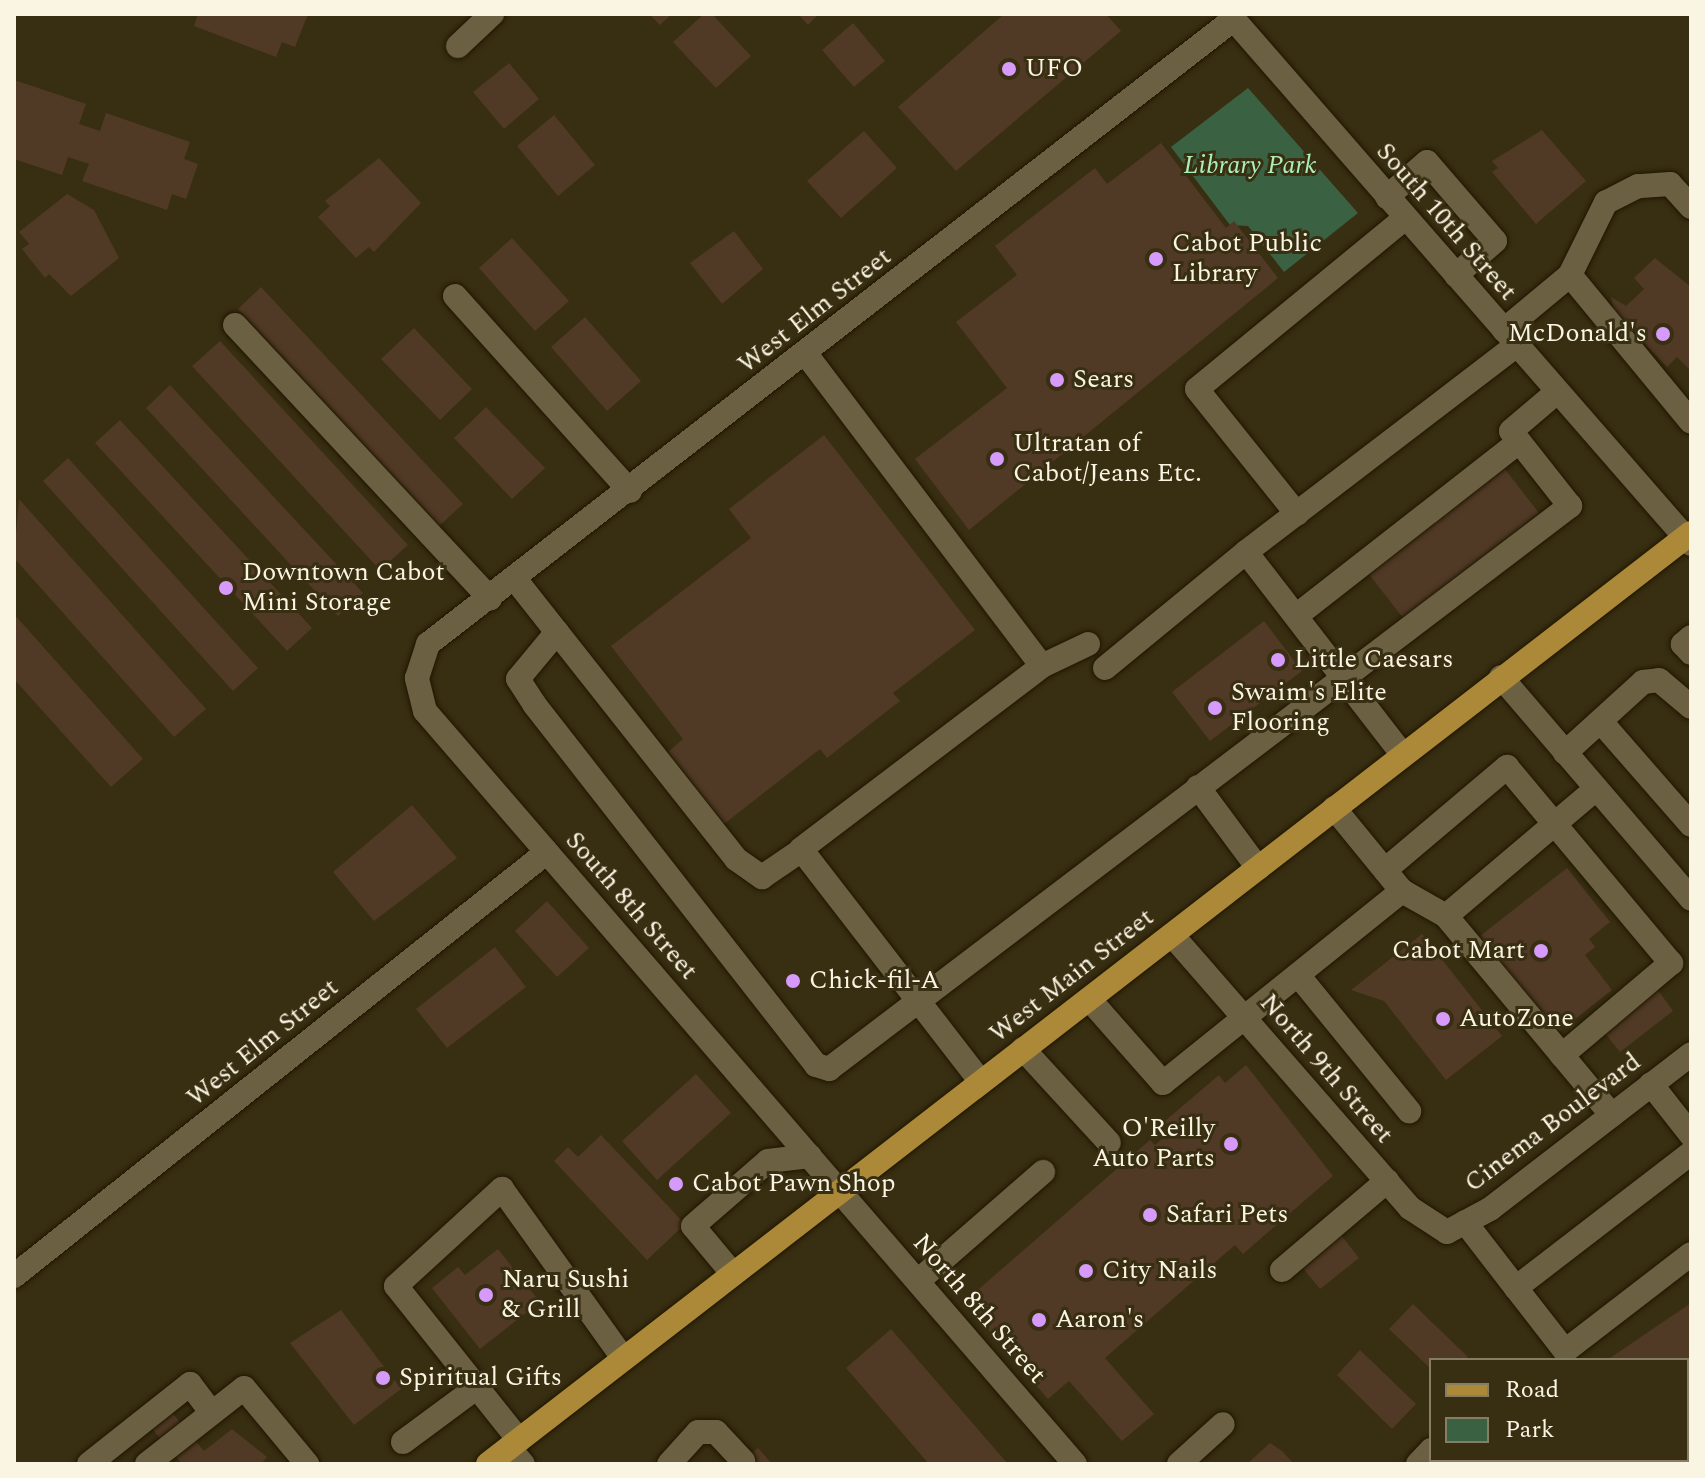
<!DOCTYPE html>
<html>
<head>
<meta charset="utf-8">
<style>
	body { margin:0 }
	#map { position:relative; width:1705px; height:1478px; overflow:hidden; background:#382e11; font-family:Spectral,serif }
	div>[style] { position:absolute }
	[style*='--x'] { left:calc(var(--x)*1px); top:calc(var(--y)*1px); width:calc(var(--w)*1px); rotate:calc(var(--a)*1deg) }
	.green>* { inset:0; background:#3b6143 }
	.building>* { inset:0; background:#513a25 }
	.roads { filter:drop-shadow(0 0 2px #1f1600) drop-shadow(0 0 2px #1f1600) }
	.minor>* { height:24px; margin:-12px; padding:0 12px; transform-origin:12px; border-radius:12px; background:#6b6042 }
	.major>* { height:24px; margin:-12px; padding:0 12px; transform-origin:12px; border-radius:12px; background:#ac8938 }
	.dots>* { width:22px; height:22px; translate:-50% -50%; box-sizing:border-box; border:4px solid #382e11; border-radius:50% }
	span { translate:-50% -50%; white-space:nowrap; text-align:center; line-height:1.15; -webkit-text-stroke:6px #382e11; paint-order:stroke }
	.poi-label { font-size:26px; color:#faf4e3 }
	.left { translate:0 -50%; text-align:left }
	.right { translate:-100% -50%; text-align:right }
	.park-label { font-size:26px; color:#acefb9; font-style:italic }
	.street-label { font-size:26px; color:#faf4e3 }
	.frame { position:absolute; inset:0; border:16px solid #faf4e3; pointer-events:none }
	.legend { position:absolute; left:1429px; top:1358px; width:260px; height:104px; box-sizing:border-box; background:#382e11; border:2px solid #867d65; margin:0; padding:10px 14px; list-style:none; font-size:24px; color:#faf4e3 }
	.legend li { display:flex; align-items:center; gap:16px; height:40px }
	.legend b { width:40px; border:2px solid #867d65 }
</style>
</head>
<body>
<div id="map">
	<div class="green">
		<i style="clip-path:polygon(1248px 88px,1358px 213px,1284px 272px,1248px 226px,1230px 225px,1171px 147px)"></i>
	</div>
	<div class="building">
		<i style="clip-path:polygon(198px 14px,308px 14px,295px 47px,282px 42px,276px 57px,194px 26px)"></i>
		<i style="clip-path:polygon(649px 14px,672px 14px,660px 25px)"></i>
		<i style="clip-path:polygon(704px 14px,712px 14px,751px 56px,716px 88px,673px 42px)"></i>
		<i style="clip-path:polygon(798px 14px,819px 14px,808px 25px)"></i>
		<i style="clip-path:polygon(1004px 14px,1106px 14px,1121px 31px,956px 171px,898px 107px)"></i>
		<i style="clip-path:polygon(853px 23px,885px 61px,854px 87px,822px 50px)"></i>
		<i style="clip-path:polygon(509px 63px,539px 99px,504px 129px,473px 92px)"></i>
		<i style="clip-path:polygon(14px 80px,86px 104px,79px 124px,100px 131px,106px 113px,190px 142px,184px 159px,198px 164px,186px 199px,172px 194px,167px 210px,82px 181px,89px 164px,68px 157px,62px 175px,14px 159px)"></i>
		<i style="clip-path:polygon(554px 115px,595px 165px,558px 196px,517px 146px)"></i>
		<i style="clip-path:polygon(1542px 130px,1586px 181px,1536px 224px,1492px 172px,1498px 168px,1492px 161px)"></i>
		<i style="clip-path:polygon(864px 131px,897px 168px,841px 218px,807px 181px)"></i>
		<i style="clip-path:polygon(1161px 143px,1226px 228px,1234px 221px,1278px 278px,969px 530px,915px 459px,1007px 388px,956px 322px,1017px 275px,995px 246px,1095px 168px,1107px 184px)"></i>
		<i style="clip-path:polygon(379px 158px,421px 203px,374px 252px,369px 247px,356px 258px,318px 217px,330px 206px,325px 201px)"></i>
		<i style="clip-path:polygon(67px 194px,94px 210px,119px 258px,71px 296px,49px 274px,45px 278px,22px 249px,29px 244px,19px 232px)"></i>
		<i style="clip-path:polygon(734px 231px,763px 269px,722px 304px,690px 263px)"></i>
		<i style="clip-path:polygon(512px 238px,569px 301px,535px 331px,479px 268px)"></i>
		<i style="clip-path:polygon(1655px 258px,1691px 287px,1691px 371px,1677px 357px,1667px 367px,1614px 311px,1611px 297px,1626px 306px,1644px 289px,1634px 278px)"></i>
		<i style="clip-path:polygon(261px 287px,463px 504px,439px 526px,238px 309px)"></i>
		<i style="clip-path:polygon(585px 317px,641px 381px,607px 411px,551px 347px)"></i>
		<i style="clip-path:polygon(414px 328px,472px 389px,440px 420px,381px 359px)"></i>
		<i style="clip-path:polygon(220px 341px,408px 545px,380px 570px,192px 366px)"></i>
		<i style="clip-path:polygon(170px 385px,363px 593px,338px 616px,146px 408px)"></i>
		<i style="clip-path:polygon(486px 407px,545px 468px,512px 499px,454px 438px)"></i>
		<i style="clip-path:polygon(120px 420px,312px 628px,287px 651px,95px 443px)"></i>
		<i style="clip-path:polygon(824px 435px,975px 630px,893px 693px,900px 701px,827px 758px,820px 749px,724px 824px,668px 752px,683px 739px,611px 646px,751px 538px,729px 509px)"></i>
		<i style="clip-path:polygon(68px 458px,258px 668px,233px 691px,43px 481px)"></i>
		<i style="clip-path:polygon(1504px 468px,1539px 513px,1403px 618px,1368px 573px)"></i>
		<i style="clip-path:polygon(19px 499px,206px 709px,174px 737px,14px 558px)"></i>
		<i style="clip-path:polygon(14px 614px,143px 759px,111px 787px,14px 679px)"></i>
		<i style="clip-path:polygon(1264px 621px,1302px 671px,1210px 741px,1172px 692px)"></i>
		<i style="clip-path:polygon(412px 805px,457px 858px,374px 921px,333px 872px)"></i>
		<i style="clip-path:polygon(1567px 868px,1610px 922px,1589px 939px,1595px 947px,1585px 955px,1612px 990px,1556px 1034px,1480px 936px)"></i>
		<i style="clip-path:polygon(547px 901px,589px 948px,557px 977px,515px 931px)"></i>
		<i style="clip-path:polygon(1422px 934px,1502px 1036px,1446px 1080px,1384px 1001px,1351px 990px)"></i>
		<i style="clip-path:polygon(495px 947px,526px 987px,447px 1048px,416px 1009px)"></i>
		<i style="clip-path:polygon(1658px 990px,1673px 1011px,1620px 1052px,1604px 1032px)"></i>
		<i style="clip-path:polygon(1246px 1065px,1333px 1176px,1243px 1254px,1235px 1245px,1105px 1358px,1154px 1414px,1122px 1441px,1069px 1381px,1048px 1399px,964px 1302px,1150px 1140px,1155px 1145px,1172px 1130px,1165px 1121px,1219px 1075px,1225px 1083px)"></i>
		<i style="clip-path:polygon(696px 1074px,731px 1113px,657px 1180px,622px 1141px)"></i>
		<i style="clip-path:polygon(601px 1135px,685px 1224px,647px 1260px,554px 1161px,568px 1147px,578px 1157px)"></i>
		<i style="clip-path:polygon(1341px 1235px,1359px 1258px,1320px 1289px,1302px 1267px)"></i>
		<i style="clip-path:polygon(498px 1249px,540px 1302px,480px 1349px,432px 1288px,458px 1267px,465px 1275px)"></i>
		<i style="clip-path:polygon(1691px 1303px,1691px 1464px,1678px 1464px,1687px 1460px,1687px 1360px,1607px 1360px)"></i>
		<i style="clip-path:polygon(1413px 1304px,1468px 1357px,1464px 1360px,1431px 1360px,1431px 1369px,1389px 1329px)"></i>
		<i style="clip-path:polygon(341px 1310px,401px 1389px,354px 1425px,290px 1343px)"></i>
		<i style="clip-path:polygon(891px 1329px,1008px 1464px,929px 1464px,846px 1368px)"></i>
		<i style="clip-path:polygon(1360px 1350px,1416px 1404px,1392px 1429px,1337px 1375px)"></i>
		<i style="clip-path:polygon(169px 1409px,204px 1451px,232px 1429px,267px 1457px,261px 1464px,182px 1464px,149px 1425px)"></i>
		<i style="clip-path:polygon(1270px 1443px,1282px 1451px,1294px 1464px,1247px 1464px)"></i>
		<i style="clip-path:polygon(758px 1448px,772px 1464px,739px 1464px)"></i>
		<i style="clip-path:polygon(1459px 1460px,1495px 1460px,1492px 1464px)"></i>
	</div>
	<div class="roads">
		<div class="minor">
			<i style="--x:1229;--y:14;--w:703;--a:48.92"></i>
			<i style="--x:458;--y:46;--w:47;--a:-43.3"></i>
			<i style="--x:1387;--y:197;--w:53;--a:-41.2"></i>
			<i style="--x:1427;--y:162;--w:104;--a:49.3"></i>
			<i style="--x:1495;--y:241;--w:52;--a:138.9"></i>
			<i style="--x:1691;--y:207;--w:31;--a:-132"></i>
			<i style="--x:1670;--y:184;--w:32;--a:176"></i>
			<i style="--x:1638;--y:186;--w:36;--a:153"></i>
			<i style="--x:1606;--y:202;--w:81;--a:116.3"></i>
			<i style="--x:1570;--y:275;--w:190;--a:50.5"></i>
			<i style="--x:455;--y:296;--w:262;--a:48.1"></i>
			<i style="--x:235;--y:325;--w:374;--a:47"></i>
			<i style="--x:1504;--y:330;--w:86;--a:-39.8"></i>
			<i style="--x:806;--y:354;--w:391;--a:52.9"></i>
			<i style="--x:1297;--y:514;--w:160;--a:-128.7"></i>
			<i style="--x:1197;--y:389;--w:269;--a:-39.4"></i>
			<i style="--x:1246;--y:552;--w:341;--a:-37.4"></i>
			<i style="--x:515;--y:579;--w:357;--a:51.7"></i>
			<i style="--x:736;--y:859;--w:32;--a:35"></i>
			<i style="--x:762;--y:877;--w:50;--a:-34.3"></i>
			<i style="--x:1296;--y:616;--w:283;--a:-38"></i>
			<i style="--x:557;--y:632;--w:61;--a:129.7"></i>
			<i style="--x:518;--y:679;--w:30;--a:57"></i>
			<i style="--x:534;--y:704;--w:458;--a:52"></i>
			<i style="--x:816;--y:1065;--w:14;--a:17"></i>
			<i style="--x:829;--y:1069;--w:931;--a:-37.23"></i>
			<i style="--x:1570;--y:506;--w:95;--a:-128.2"></i>
			<i style="--x:1511;--y:431;--w:60;--a:-40.3"></i>
			<i style="--x:1691;--y:637;--w:11;--a:139"></i>
			<i style="--x:1683;--y:644;--w:12;--a:48"></i>
			<i style="--x:1105;--y:668;--w:183;--a:-39.4"></i>
			<i style="--x:1246;--y:552;--w:255;--a:52.3"></i>
			<i style="--x:1501;--y:677;--w:292;--a:49.4"></i>
			<i style="--x:1602;--y:723;--w:135;--a:48.9"></i>
			<i style="--x:1565;--y:753;--w:105;--a:-42.3"></i>
			<i style="--x:1643;--y:682;--w:16;--a:-7"></i>
			<i style="--x:1659;--y:680;--w:42;--a:40.2"></i>
			<i style="--x:1198;--y:787;--w:101;--a:53.5"></i>
			<i style="--x:1334;--y:808;--w:107;--a:50.7"></i>
			<i style="--x:1402;--y:891;--w:51;--a:29.6"></i>
			<i style="--x:1446;--y:916;--w:259;--a:50.2"></i>
			<i style="--x:1385;--y:870;--w:160;--a:-40.2"></i>
			<i style="--x:1507;--y:767;--w:256;--a:50.1"></i>
			<i style="--x:1671;--y:963;--w:143;--a:139.8"></i>
			<i style="--x:1446;--y:916;--w:197;--a:-40.3"></i>
			<i style="--x:1172;--y:935;--w:362;--a:48.9"></i>
			<i style="--x:1410;--y:1208;--w:44;--a:33"></i>
			<i style="--x:1447;--y:1232;--w:49;--a:-28.1"></i>
			<i style="--x:1490;--y:1209;--w:254;--a:-37.6"></i>
			<i style="--x:1298;--y:975;--w:176;--a:50.8"></i>
			<i style="--x:1089;--y:999;--w:112;--a:48.6"></i>
			<i style="--x:1163;--y:1083;--w:307;--a:-38.8"></i>
			<i style="--x:1023;--y:1049;--w:127;--a:47.5"></i>
			<i style="--x:981;--y:1082;--w:294;--a:-127.7"></i>
			<i style="--x:801;--y:849;--w:303;--a:-37.2"></i>
			<i style="--x:1042;--y:666;--w:51;--a:-25.6"></i>
			<i style="--x:1651;--y:1084;--w:65;--a:51.9"></i>
			<i style="--x:1691;--y:1153;--w:221;--a:142.4"></i>
			<i style="--x:1516;--y:1288;--w:80;--a:52.1"></i>
			<i style="--x:1565;--y:1351;--w:159;--a:-37.6"></i>
			<i style="--x:1465;--y:1222;--w:83;--a:52.3"></i>
			<i style="--x:1282;--y:1270;--w:138;--a:-40.3"></i>
			<i style="--x:733;--y:1274;--w:62;--a:-129.8"></i>
			<i style="--x:693;--y:1226;--w:99;--a:-40.9"></i>
			<i style="--x:768;--y:1161;--w:42;--a:-6.8"></i>
			<i style="--x:14;--y:1276;--w:681;--a:-38.5"></i>
			<i style="--x:918;--y:1281;--w:166;--a:-41.1"></i>
			<i style="--x:519;--y:1440;--w:197;--a:-128.6"></i>
			<i style="--x:396;--y:1286;--w:144;--a:-42.5"></i>
			<i style="--x:502;--y:1189;--w:208;--a:54.4"></i>
			<i style="--x:403;--y:1442;--w:91;--a:-36.5"></i>
			<i style="--x:509;--y:1448;--w:21;--a:49"></i>
			<i style="--x:1644;--y:1460;--w:6;--a:45"></i>
			<i style="--x:89;--y:1464;--w:129;--a:-38.4"></i>
			<i style="--x:190;--y:1384;--w:36;--a:53"></i>
			<i style="--x:147;--y:1464;--w:123;--a:-38.1"></i>
			<i style="--x:244;--y:1388;--w:99;--a:50.3"></i>
			<i style="--x:669;--y:1464;--w:43;--a:-47.8"></i>
			<i style="--x:698;--y:1432;--w:18;--a:0"></i>
			<i style="--x:716;--y:1432;--w:40;--a:47"></i>
			<i style="--x:1075;--y:1464;--w:995;--a:-130.8"></i>
			<i style="--x:425;--y:711;--w:34;--a:-104"></i>
			<i style="--x:417;--y:678;--w:36;--a:-72"></i>
			<i style="--x:428;--y:644;--w:1020;--a:-37.79"></i>
			<i style="--x:1179;--y:1464;--w:59;--a:-42.3"></i>
			<i style="--x:1418;--y:1464;--w:19;--a:-47"></i>
		</div>
		<div class="major">
			<i style="--x:488;--y:1464;--w:1521;--a:-37.74"></i>
		</div>
	</div>
	<div class="dots">
		<i style="left:1009px;top:69px;background:#d69bfa"></i>
		<i style="left:1156px;top:259px;background:#d69bfa"></i>
		<i style="left:1663px;top:334px;background:#d69bfa"></i>
		<i style="left:1057px;top:380px;background:#d69bfa"></i>
		<i style="left:997px;top:459px;background:#d69bfa"></i>
		<i style="left:226px;top:588px;background:#d69bfa"></i>
		<i style="left:1278px;top:660px;background:#d69bfa"></i>
		<i style="left:1215px;top:708px;background:#d69bfa"></i>
		<i style="left:1541px;top:951px;background:#d69bfa"></i>
		<i style="left:793px;top:981px;background:#d69bfa"></i>
		<i style="left:1443px;top:1019px;background:#d69bfa"></i>
		<i style="left:1231px;top:1144px;background:#d69bfa"></i>
		<i style="left:676px;top:1184px;background:#d69bfa"></i>
		<i style="left:1150px;top:1215px;background:#d69bfa"></i>
		<i style="left:1086px;top:1271px;background:#d69bfa"></i>
		<i style="left:486px;top:1295px;background:#d69bfa"></i>
		<i style="left:1039px;top:1320px;background:#d69bfa"></i>
		<i style="left:383px;top:1378px;background:#d69bfa"></i>
	</div>
	<div class="poi-label">
		<span class="left" style="left:1025px;top:69px">UFO</span>
		<span class="left" style="left:1172px;top:259px">Cabot Public<br>Library</span>
		<span class="right" style="left:1647px;top:334px">McDonald's</span>
		<span class="left" style="left:1073px;top:380px">Sears</span>
		<span class="left" style="left:1013px;top:459px">Ultratan of<br>Cabot/Jeans Etc.</span>
		<span class="left" style="left:242px;top:588px">Downtown Cabot<br>Mini Storage</span>
		<span class="left" style="left:1294px;top:660px">Little Caesars</span>
		<span class="left" style="left:1231px;top:708px">Swaim's Elite<br>Flooring</span>
		<span class="right" style="left:1525px;top:951px">Cabot Mart</span>
		<span class="left" style="left:809px;top:981px">Chick-fil-A</span>
		<span class="left" style="left:1459px;top:1019px">AutoZone</span>
		<span class="right" style="left:1215px;top:1144px">O'Reilly<br>Auto Parts</span>
		<span class="left" style="left:692px;top:1184px">Cabot Pawn Shop</span>
		<span class="left" style="left:1166px;top:1215px">Safari Pets</span>
		<span class="left" style="left:1102px;top:1271px">City Nails</span>
		<span class="left" style="left:502px;top:1295px">Naru Sushi<br>&amp; Grill</span>
		<span class="left" style="left:1055px;top:1320px">Aaron's</span>
		<span class="left" style="left:399px;top:1378px">Spiritual Gifts</span>
	</div>
	<div class="park-label">
		<span style="left:1250px;top:166px">Library Park</span>
	</div>
	<div class="street-label">
		<span style="left:1446px;top:222px;rotate:49deg">South 10th Street</span>
		<span style="left:815px;top:311px;rotate:-38deg">West Elm Street</span>
		<span style="left:631px;top:906px;rotate:49deg">South 8th Street</span>
		<span style="left:1072px;top:976px;rotate:-38deg">West Main Street</span>
		<span style="left:263px;top:1043px;rotate:-39deg">West Elm Street</span>
		<span style="left:1326px;top:1069px;rotate:49deg">North 9th Street</span>
		<span style="left:1553px;top:1123px;rotate:-37deg">Cinema Boulevard</span>
		<span style="left:979px;top:1309px;rotate:49deg">North 8th Street</span>
	</div>
	<div class="frame"></div>
	<ul class="legend">
	<li><b style="height:10px;background:#ac8938"></b>Road</li>
	<li><b style="height:22px;background:#3b6143"></b>Park</li>
	</ul>
</div>
</body>
</html>
